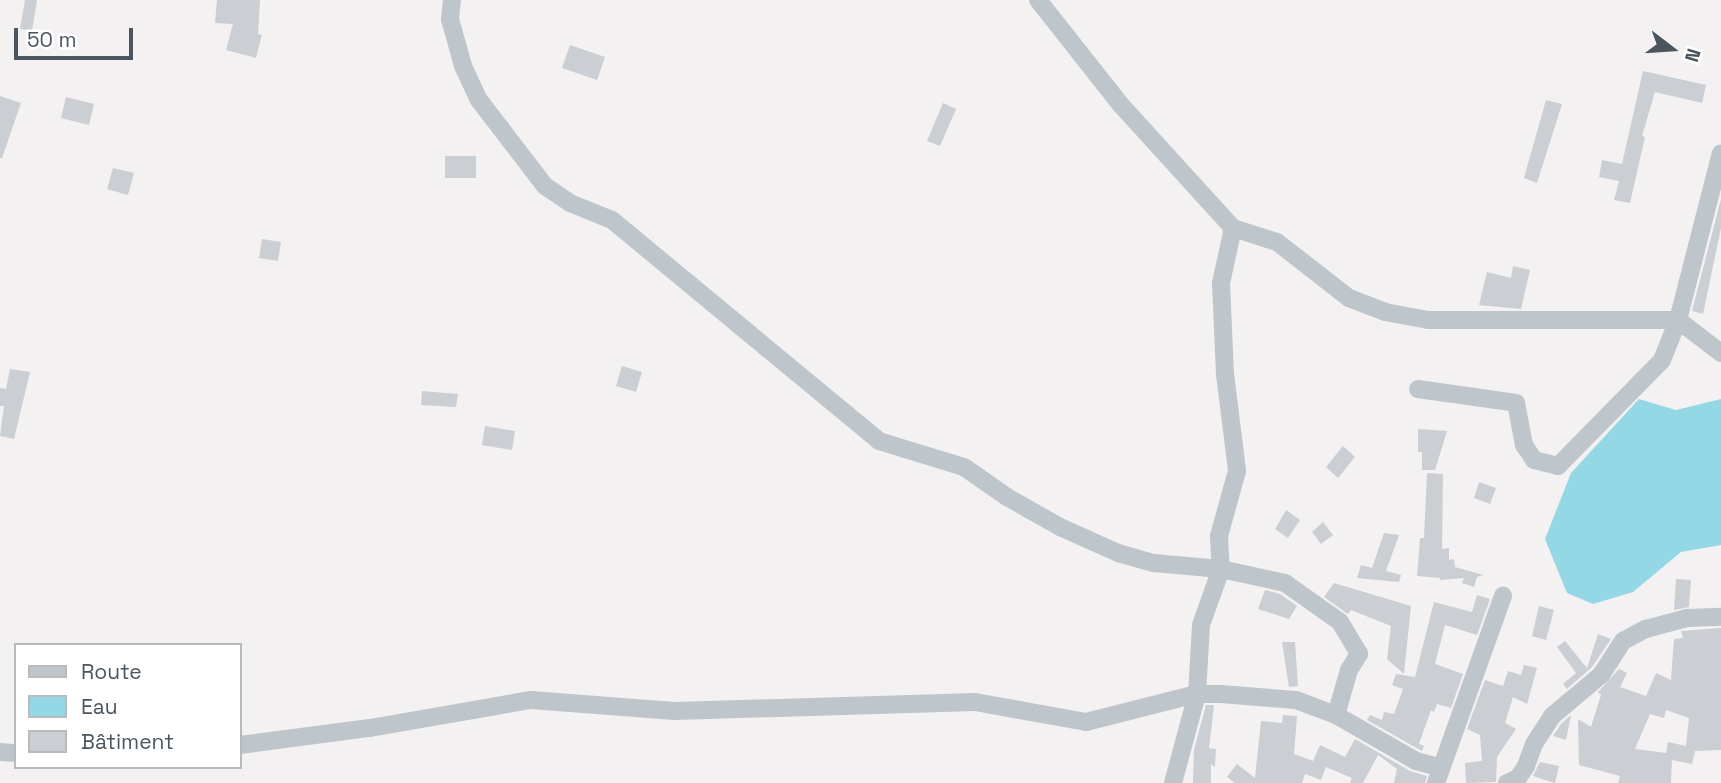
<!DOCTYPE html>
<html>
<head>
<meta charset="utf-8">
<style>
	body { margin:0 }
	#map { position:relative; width:1721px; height:783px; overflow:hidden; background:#f3f1f1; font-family:"Space Grotesk",sans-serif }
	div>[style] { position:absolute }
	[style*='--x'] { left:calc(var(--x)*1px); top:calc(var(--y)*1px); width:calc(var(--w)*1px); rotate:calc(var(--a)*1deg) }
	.water>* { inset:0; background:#94d8e6 }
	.building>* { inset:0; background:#cbced3 }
	.street>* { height:18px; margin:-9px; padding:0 9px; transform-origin:9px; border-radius:9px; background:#bec6cc }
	span { translate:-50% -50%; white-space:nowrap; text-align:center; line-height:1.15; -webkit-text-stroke:5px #fff; paint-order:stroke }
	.legend { position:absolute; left:14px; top:643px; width:228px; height:126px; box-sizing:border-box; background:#fff; border:2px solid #b7bbbe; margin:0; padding:9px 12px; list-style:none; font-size:21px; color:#4a555d }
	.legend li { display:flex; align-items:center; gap:14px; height:35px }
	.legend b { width:35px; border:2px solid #b7bbbe }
	.north { position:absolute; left:1637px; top:14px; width:70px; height:70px; -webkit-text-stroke:5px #fff; paint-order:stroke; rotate:107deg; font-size:19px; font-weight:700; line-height:28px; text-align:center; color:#4a555d }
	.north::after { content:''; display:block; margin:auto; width:24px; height:32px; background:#4a555d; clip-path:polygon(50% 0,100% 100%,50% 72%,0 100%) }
	.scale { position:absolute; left:14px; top:28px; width:119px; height:32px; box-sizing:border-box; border:4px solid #4a555d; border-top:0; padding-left:9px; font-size:21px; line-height:24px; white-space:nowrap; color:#4a555d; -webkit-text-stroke:5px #fff; paint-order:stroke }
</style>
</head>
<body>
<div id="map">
	<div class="water">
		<i style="clip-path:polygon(1639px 399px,1676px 410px,1721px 399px,1721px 545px,1681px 552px,1633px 592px,1593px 604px,1567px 593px,1545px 539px,1571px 473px)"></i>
	</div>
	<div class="building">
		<i style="clip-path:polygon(25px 0,37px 0,32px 31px,20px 29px)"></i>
		<i style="clip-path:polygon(217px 0,260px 0,258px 34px,262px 35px,256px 58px,226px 50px,233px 24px,215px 23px)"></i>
		<i style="clip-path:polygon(570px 45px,605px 57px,597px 80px,562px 68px)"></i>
		<i style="clip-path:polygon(1643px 71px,1706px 85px,1702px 103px,1655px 92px,1642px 136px,1645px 137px,1630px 203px,1614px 200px,1619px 181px,1599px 177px,1602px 160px,1622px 164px)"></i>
		<i style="clip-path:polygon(0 96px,21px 103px,2px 158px,0 158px)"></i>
		<i style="clip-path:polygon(66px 97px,94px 104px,89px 125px,61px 118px)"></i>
		<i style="clip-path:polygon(1546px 100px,1562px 104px,1537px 183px,1524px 178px)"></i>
		<i style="clip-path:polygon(943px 103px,956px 109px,940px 146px,927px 141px)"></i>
		<i style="clip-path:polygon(445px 156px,476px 156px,476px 178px,445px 178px)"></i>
		<i style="clip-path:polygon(113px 168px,134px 173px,128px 195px,107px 189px)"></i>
		<i style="clip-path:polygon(1721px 199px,1721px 228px,1703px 314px,1692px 311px)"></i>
		<i style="clip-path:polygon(262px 239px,281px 242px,278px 261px,259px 258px)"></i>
		<i style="clip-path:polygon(1513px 266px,1530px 270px,1521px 309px,1479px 305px,1487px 272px,1511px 278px)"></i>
		<i style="clip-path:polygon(622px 366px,642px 372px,636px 392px,616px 386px)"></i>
		<i style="clip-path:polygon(10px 369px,30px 372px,14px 439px,0 436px,4px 406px,0 406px,0 388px,6px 389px)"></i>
		<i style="clip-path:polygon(422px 391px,458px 394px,456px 407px,421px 405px)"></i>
		<i style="clip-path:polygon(485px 426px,515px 431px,512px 450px,482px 445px)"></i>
		<i style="clip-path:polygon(1418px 429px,1447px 431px,1435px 470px,1422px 470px,1422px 452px,1418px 452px)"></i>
		<i style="clip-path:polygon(1343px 446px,1355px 457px,1338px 478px,1326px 467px)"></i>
		<i style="clip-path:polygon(1427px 473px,1443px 474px,1442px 549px,1449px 548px,1449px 560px,1454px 559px,1455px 567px,1483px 575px,1477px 577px,1474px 587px,1462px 583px,1464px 578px,1440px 580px,1440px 578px,1417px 576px,1420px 538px,1424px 538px)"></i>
		<i style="clip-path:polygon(1479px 482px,1496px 488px,1490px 504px,1474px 498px)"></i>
		<i style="clip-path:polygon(1286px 510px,1300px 520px,1288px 538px,1275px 529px)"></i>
		<i style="clip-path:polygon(1323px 522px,1333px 535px,1321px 544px,1312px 532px)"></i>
		<i style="clip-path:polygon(1384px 533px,1399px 535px,1386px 571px,1401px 575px,1399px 582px,1357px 578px,1361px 565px,1372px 568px)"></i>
		<i style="clip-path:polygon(1676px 579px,1691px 580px,1689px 607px,1674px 610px)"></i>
		<i style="clip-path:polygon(1334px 583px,1411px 606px,1404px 674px,1387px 659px,1391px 626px,1351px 610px,1348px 614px,1324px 597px)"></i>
		<i style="clip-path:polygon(1265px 590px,1280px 594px,1297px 606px,1289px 619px,1258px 609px)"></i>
		<i style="clip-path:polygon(1477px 595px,1490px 599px,1477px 635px,1445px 625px,1435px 664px,1463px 674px,1451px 708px,1437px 704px,1434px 712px,1431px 710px,1419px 744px,1424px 746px,1422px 751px,1367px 720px,1370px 715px,1382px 720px,1384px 712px,1394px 714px,1403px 689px,1392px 685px,1396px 674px,1415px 677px,1434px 602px,1472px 612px)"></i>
		<i style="clip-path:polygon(1539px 606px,1554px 610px,1546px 640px,1532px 636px)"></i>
		<i style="clip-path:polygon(evenodd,1721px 628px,1721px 750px,1695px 751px,1692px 764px,1672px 760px,1671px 783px,1618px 783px,1620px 776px,1579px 765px,1578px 719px,1591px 727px,1601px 695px,1598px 692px,1619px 669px,1627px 673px,1620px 687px,1646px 696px,1656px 673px,1671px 680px,1674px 639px,1683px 638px,1681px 631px,1721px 628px,1666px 710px,1689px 718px,1686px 746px,1668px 742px,1666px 753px,1635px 749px,1650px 714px,1664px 718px,1666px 710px)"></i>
		<i style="clip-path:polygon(1598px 634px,1611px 639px,1592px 667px,1567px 689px,1563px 684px,1576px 673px,1557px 647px,1565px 641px,1587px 668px)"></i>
		<i style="clip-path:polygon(1282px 642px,1295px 642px,1298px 686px,1289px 687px)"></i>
		<i style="clip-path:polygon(1524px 665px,1537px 668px,1527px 704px,1513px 697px,1505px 723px,1516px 729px,1497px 757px,1496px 782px,1466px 783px,1465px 763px,1482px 761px,1480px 735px,1467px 729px,1485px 680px,1503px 686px,1508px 671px,1521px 675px)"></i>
		<i style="clip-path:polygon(1206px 705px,1214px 705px,1209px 748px,1216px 749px,1215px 767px,1211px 764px,1211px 783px,1193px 783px,1194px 750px)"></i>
		<i style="clip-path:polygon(1283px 715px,1297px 716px,1294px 754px,1313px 761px,1320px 745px,1345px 757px,1355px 739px,1410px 771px,1427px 776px,1425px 783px,1394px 783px,1397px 769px,1378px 755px,1363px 783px,1350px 783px,1352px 778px,1326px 767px,1321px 780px,1305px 774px,1302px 783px,1235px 783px,1227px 777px,1237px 764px,1255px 778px,1261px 721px,1282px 723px)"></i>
		<i style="clip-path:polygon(1571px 715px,1566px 740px,1553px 736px,1561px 724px)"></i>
		<i style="clip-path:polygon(1540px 762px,1559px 766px,1555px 783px,1533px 776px)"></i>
	</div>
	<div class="street">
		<i style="--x:452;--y:0;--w:19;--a:96"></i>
		<i style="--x:450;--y:19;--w:49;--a:74.5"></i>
		<i style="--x:463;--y:66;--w:38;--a:65"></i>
		<i style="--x:479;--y:100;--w:108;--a:52.5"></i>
		<i style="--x:545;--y:186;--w:30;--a:34"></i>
		<i style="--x:570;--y:203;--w:45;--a:22"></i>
		<i style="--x:612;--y:220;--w:347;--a:39.6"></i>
		<i style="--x:879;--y:441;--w:89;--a:17"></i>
		<i style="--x:964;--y:467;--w:52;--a:34.9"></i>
		<i style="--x:1007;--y:497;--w:61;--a:29.5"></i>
		<i style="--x:1060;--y:527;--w:64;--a:24.1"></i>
		<i style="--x:1118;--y:553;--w:37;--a:16"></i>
		<i style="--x:1154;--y:563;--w:67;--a:5.1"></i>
		<i style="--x:1221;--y:569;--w:66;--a:12.3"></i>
		<i style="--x:1285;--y:583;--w:67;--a:35.3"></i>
		<i style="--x:1340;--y:622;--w:37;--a:59"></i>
		<i style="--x:1359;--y:654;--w:19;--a:122"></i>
		<i style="--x:1349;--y:670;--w:47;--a:106.1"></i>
		<i style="--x:1038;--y:0;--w:134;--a:51.7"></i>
		<i style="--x:1121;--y:105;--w:166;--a:47.7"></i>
		<i style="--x:1233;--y:228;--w:56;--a:102.3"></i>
		<i style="--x:1221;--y:283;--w:91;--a:87.5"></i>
		<i style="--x:1225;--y:374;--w:98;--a:82.9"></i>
		<i style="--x:1237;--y:471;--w:67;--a:105.5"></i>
		<i style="--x:1219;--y:536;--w:33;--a:87"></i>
		<i style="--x:1221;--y:569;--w:59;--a:109.7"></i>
		<i style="--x:1201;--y:625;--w:69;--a:93.3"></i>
		<i style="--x:1197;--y:694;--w:92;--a:105.1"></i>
		<i style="--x:1233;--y:228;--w:46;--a:17.7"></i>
		<i style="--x:1277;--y:242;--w:91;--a:37.9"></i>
		<i style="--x:1349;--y:298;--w:39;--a:21"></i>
		<i style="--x:1385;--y:312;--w:44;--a:10.5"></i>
		<i style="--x:1428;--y:320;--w:250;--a:0"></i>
		<i style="--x:1678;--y:320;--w:54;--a:37.5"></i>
		<i style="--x:1418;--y:389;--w:99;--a:8.1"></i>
		<i style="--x:1516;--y:403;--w:43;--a:79.2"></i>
		<i style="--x:1524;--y:445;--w:18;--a:56"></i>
		<i style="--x:1534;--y:460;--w:25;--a:14"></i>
		<i style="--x:1558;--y:466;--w:148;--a:-45.5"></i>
		<i style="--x:1662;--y:360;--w:43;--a:-68.2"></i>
		<i style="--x:1678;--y:320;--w:172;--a:-75.6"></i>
		<i style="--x:240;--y:745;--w:131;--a:-7.5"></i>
		<i style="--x:370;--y:728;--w:163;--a:-9.9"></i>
		<i style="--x:531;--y:700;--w:144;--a:4.4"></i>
		<i style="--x:675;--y:711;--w:300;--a:-1.7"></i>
		<i style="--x:975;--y:702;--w:113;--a:10.2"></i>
		<i style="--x:1086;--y:722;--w:114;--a:-14.2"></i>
		<i style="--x:1197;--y:694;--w:24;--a:0"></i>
		<i style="--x:1221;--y:694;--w:75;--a:4.6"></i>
		<i style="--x:1296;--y:700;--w:43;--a:20.6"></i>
		<i style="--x:1336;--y:715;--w:92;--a:29.9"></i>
		<i style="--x:1416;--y:761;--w:24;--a:15"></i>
		<i style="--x:0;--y:752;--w:16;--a:4"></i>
		<i style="--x:1436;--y:783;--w:199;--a:-70.3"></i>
		<i style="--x:1507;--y:783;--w:12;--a:-24"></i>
		<i style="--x:1518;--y:778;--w:14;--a:-56"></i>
		<i style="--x:1526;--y:766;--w:23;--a:-70"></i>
		<i style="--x:1534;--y:744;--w:33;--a:-57"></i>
		<i style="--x:1552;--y:716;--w:64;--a:-39.9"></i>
		<i style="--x:1601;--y:675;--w:40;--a:-57.1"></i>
		<i style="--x:1623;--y:641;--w:26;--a:-28"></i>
		<i style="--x:1646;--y:629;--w:42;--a:-15"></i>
		<i style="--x:1687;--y:618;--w:34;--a:-2"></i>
	</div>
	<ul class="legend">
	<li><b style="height:9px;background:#bec6cc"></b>Route</li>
	<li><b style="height:19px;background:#94d8e6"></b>Eau</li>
	<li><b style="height:19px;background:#cbced3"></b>Bâtiment</li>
	</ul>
	<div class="north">N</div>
	<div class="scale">50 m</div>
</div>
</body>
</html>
